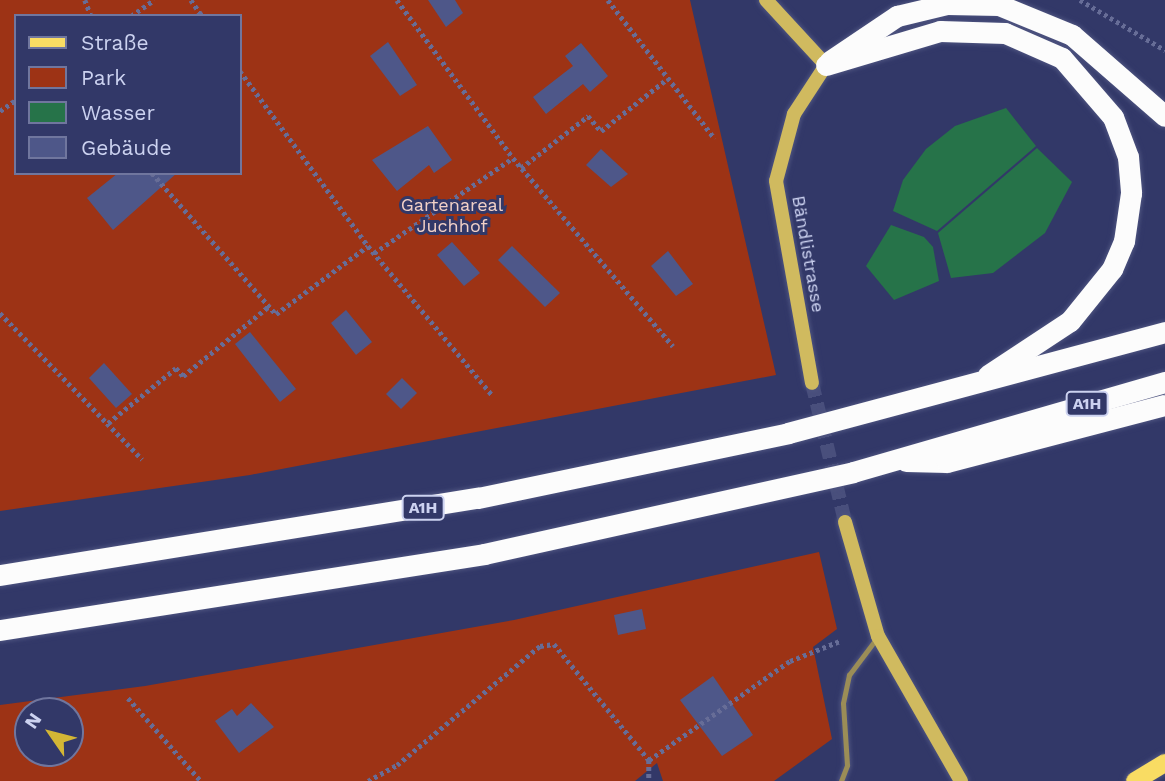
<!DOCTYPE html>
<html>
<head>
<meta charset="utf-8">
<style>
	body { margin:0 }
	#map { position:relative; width:1165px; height:781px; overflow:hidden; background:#323868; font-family:"Work Sans",sans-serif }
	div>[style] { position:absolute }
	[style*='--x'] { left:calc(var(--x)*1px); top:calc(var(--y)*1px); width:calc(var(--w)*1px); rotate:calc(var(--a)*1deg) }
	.green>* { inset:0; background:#9d3315 }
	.water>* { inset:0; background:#267349 }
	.building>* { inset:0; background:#4e5789 }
	.secondary-tunnel>* { height:14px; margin-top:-7px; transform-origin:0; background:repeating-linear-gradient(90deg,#494f7c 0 14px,transparent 0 21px) }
	.path>* { height:4.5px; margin-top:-2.25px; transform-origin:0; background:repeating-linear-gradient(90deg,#676d97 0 3.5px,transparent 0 7px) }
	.roads { filter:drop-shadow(0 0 2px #4e5480) drop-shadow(0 0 2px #4e5480) }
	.lane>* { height:5px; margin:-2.5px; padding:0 2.5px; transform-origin:2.5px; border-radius:2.5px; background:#9b8d57 }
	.secondary>* { height:14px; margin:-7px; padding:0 7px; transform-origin:7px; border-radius:7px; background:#d0ba5f }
	.primary>* { height:18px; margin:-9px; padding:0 9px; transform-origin:9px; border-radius:9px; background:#f9dc63 }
	.highway>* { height:21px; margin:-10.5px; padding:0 10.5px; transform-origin:10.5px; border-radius:10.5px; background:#fcfcfc }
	span { translate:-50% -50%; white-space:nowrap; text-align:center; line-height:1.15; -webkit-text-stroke:6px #323868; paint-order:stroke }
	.shield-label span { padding:2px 5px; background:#323868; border:2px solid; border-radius:5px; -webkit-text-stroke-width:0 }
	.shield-label { font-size:16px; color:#ccd2f0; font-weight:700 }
	.park-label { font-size:18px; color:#f2d1c7 }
	.street-label { font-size:18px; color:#ccd2f0 }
	.legend { position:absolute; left:14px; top:14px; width:228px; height:161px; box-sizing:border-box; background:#323868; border:2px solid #70769e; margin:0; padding:9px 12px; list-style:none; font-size:21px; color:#ccd2f0 }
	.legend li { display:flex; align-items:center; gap:14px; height:35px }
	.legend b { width:35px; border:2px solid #70769e }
	.north { position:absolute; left:14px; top:697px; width:70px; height:70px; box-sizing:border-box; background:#323868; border:2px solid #70769e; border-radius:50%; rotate:305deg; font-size:19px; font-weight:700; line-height:28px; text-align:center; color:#ccd2f0 }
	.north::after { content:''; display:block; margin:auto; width:24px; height:32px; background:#d3b635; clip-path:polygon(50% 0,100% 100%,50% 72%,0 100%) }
</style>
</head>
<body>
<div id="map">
	<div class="green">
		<i style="clip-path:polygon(evenodd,0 0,690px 0,776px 375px,250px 475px,0 511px,0 0,16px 16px,240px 16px,240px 173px,16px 173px,16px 16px)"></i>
		<i style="clip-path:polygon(evenodd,819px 552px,837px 629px,813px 647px,832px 739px,774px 781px,663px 781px,657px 763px,635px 781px,0 781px,0 705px,145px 686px,514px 620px,819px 552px,28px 711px,70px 711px,70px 753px,28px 753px,28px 711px)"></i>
	</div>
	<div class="water">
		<i style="clip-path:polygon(1006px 108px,1036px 146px,937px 231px,893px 211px,903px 180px,926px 149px,955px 126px)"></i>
		<i style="clip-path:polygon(1037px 148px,1072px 182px,1045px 233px,993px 273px,951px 278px,938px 233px)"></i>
		<i style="clip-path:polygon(891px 225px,924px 237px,933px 247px,939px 281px,894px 300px,866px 266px)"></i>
	</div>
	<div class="building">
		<i style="clip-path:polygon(428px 0,455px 0,463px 13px,446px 27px)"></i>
		<i style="clip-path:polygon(388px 42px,417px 85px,400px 96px,370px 56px)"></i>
		<i style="clip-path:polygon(581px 43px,608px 76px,590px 92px,583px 84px,546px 114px,533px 97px,573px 66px,565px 56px)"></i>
		<i style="clip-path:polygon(428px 126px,452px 160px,434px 173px,429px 165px,397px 191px,372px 160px)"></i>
		<i style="clip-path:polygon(601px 149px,628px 174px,611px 187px,586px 165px)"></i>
		<i style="clip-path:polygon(118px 173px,177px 173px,113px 230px,87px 198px)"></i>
		<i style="clip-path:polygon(452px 242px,480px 273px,464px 286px,437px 255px)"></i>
		<i style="clip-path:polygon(512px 246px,560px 293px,545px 307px,498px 260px)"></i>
		<i style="clip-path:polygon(668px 251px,693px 284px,676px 296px,651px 266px)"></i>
		<i style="clip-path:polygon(346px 310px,372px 342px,356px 355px,331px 323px)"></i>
		<i style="clip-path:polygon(250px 332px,296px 389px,280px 402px,235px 344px)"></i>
		<i style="clip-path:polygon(104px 363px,132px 394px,116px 408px,89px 378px)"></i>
		<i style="clip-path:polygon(402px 378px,417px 393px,401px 409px,386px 394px)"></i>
		<i style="clip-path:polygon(642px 609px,646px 629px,618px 635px,614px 615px)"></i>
		<i style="clip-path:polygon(713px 676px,753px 735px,722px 756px,680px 700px)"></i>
		<i style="clip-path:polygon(251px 703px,274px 727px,239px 753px,215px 721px,232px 709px,237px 716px)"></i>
	</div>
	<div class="secondary-tunnel">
		<i style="--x:812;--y:383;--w:143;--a:76.6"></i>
	</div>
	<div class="path">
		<i style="--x:85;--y:0;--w:17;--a:69"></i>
		<i style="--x:191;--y:0;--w:19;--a:55"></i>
		<i style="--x:397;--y:0;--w:196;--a:53.7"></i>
		<i style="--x:513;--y:158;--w:247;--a:49.6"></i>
		<i style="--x:608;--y:0;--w:175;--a:52.4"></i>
		<i style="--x:1080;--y:0;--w:99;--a:30.5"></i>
		<i style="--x:131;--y:16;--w:28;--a:-35"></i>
		<i style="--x:240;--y:71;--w:217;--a:53.8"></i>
		<i style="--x:368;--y:246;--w:195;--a:50.2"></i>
		<i style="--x:0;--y:111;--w:19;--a:-35"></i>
		<i style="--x:521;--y:168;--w:85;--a:-37.8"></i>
		<i style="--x:588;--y:116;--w:20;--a:49"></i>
		<i style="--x:601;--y:131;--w:84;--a:-38.2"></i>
		<i style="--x:152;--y:173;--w:188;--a:48.7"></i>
		<i style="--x:276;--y:314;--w:114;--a:-36.5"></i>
		<i style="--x:374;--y:253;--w:168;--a:-34.4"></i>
		<i style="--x:0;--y:313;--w:204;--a:45.8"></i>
		<i style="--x:108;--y:423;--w:87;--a:-39"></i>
		<i style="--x:176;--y:368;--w:11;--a:49"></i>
		<i style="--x:183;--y:376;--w:111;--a:-39.1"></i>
		<i style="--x:128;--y:698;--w:111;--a:48.7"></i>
		<i style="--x:649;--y:760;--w:172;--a:-35.1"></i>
		<i style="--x:790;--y:661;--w:54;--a:-21.8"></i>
		<i style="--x:368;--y:781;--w:33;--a:-29"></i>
		<i style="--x:397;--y:765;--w:186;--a:-39.8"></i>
		<i style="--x:540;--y:646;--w:14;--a:-8"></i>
		<i style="--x:554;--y:644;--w:150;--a:50.7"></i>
		<i style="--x:649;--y:760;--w:21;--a:90"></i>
	</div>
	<div class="roads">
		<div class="lane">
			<i style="--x:841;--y:781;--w:17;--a:-69"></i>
			<i style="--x:847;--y:765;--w:62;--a:-93.7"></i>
			<i style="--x:843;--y:703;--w:29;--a:-78"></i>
			<i style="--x:849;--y:675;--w:45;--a:-53.1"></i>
		</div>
		<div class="secondary">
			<i style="--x:766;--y:0;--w:88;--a:47.3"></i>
			<i style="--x:826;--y:65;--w:59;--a:123.1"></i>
			<i style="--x:794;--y:114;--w:69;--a:105"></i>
			<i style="--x:776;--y:181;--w:205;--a:79.9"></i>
			<i style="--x:845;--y:522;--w:119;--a:73.9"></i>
			<i style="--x:878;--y:636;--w:167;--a:60.2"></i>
		</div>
		<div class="primary">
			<i style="--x:1135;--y:781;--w:35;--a:-31"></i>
		</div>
		<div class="highway">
			<i style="--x:830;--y:61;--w:81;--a:-33.9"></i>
			<i style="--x:897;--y:16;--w:51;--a:-13.5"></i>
			<i style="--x:947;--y:4;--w:52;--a:1.1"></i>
			<i style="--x:999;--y:5;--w:79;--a:22.3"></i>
			<i style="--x:1072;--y:35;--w:123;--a:41.1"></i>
			<i style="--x:826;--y:65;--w:119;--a:-16.6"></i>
			<i style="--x:940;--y:31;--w:65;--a:1.8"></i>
			<i style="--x:1005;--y:33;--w:62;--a:23.7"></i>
			<i style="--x:1062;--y:58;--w:78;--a:49.2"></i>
			<i style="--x:1113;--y:117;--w:43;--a:69.4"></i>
			<i style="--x:1128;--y:157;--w:36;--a:85"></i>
			<i style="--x:1131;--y:193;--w:49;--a:98.3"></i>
			<i style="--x:1124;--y:241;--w:30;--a:113"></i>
			<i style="--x:1112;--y:269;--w:67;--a:128.9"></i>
			<i style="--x:1070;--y:321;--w:98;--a:146.6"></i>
			<i style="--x:906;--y:461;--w:41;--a:1.4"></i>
			<i style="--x:947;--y:462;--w:225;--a:-14.7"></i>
			<i style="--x:0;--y:575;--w:484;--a:-9.2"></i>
			<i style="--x:478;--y:498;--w:317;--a:-11.8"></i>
			<i style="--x:788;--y:433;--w:390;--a:-15"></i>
			<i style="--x:0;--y:630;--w:490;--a:-8.9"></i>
			<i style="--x:484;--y:554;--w:378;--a:-12.5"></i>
			<i style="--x:853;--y:472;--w:325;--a:-16.1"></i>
		</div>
	</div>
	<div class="shield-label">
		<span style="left:1087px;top:404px">A1H</span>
		<span style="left:423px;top:508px">A1H</span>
	</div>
	<div class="park-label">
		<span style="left:452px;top:216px">Gartenareal<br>Juchhof</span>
	</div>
	<div class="street-label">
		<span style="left:808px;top:254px;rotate:80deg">Bändlistrasse</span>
	</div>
	<ul class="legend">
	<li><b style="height:9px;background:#f9dc63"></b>Straße</li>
	<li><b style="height:19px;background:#9d3315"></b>Park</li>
	<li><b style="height:19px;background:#267349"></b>Wasser</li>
	<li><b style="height:19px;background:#4e5789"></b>Gebäude</li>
	</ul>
	<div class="north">N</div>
</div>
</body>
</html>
